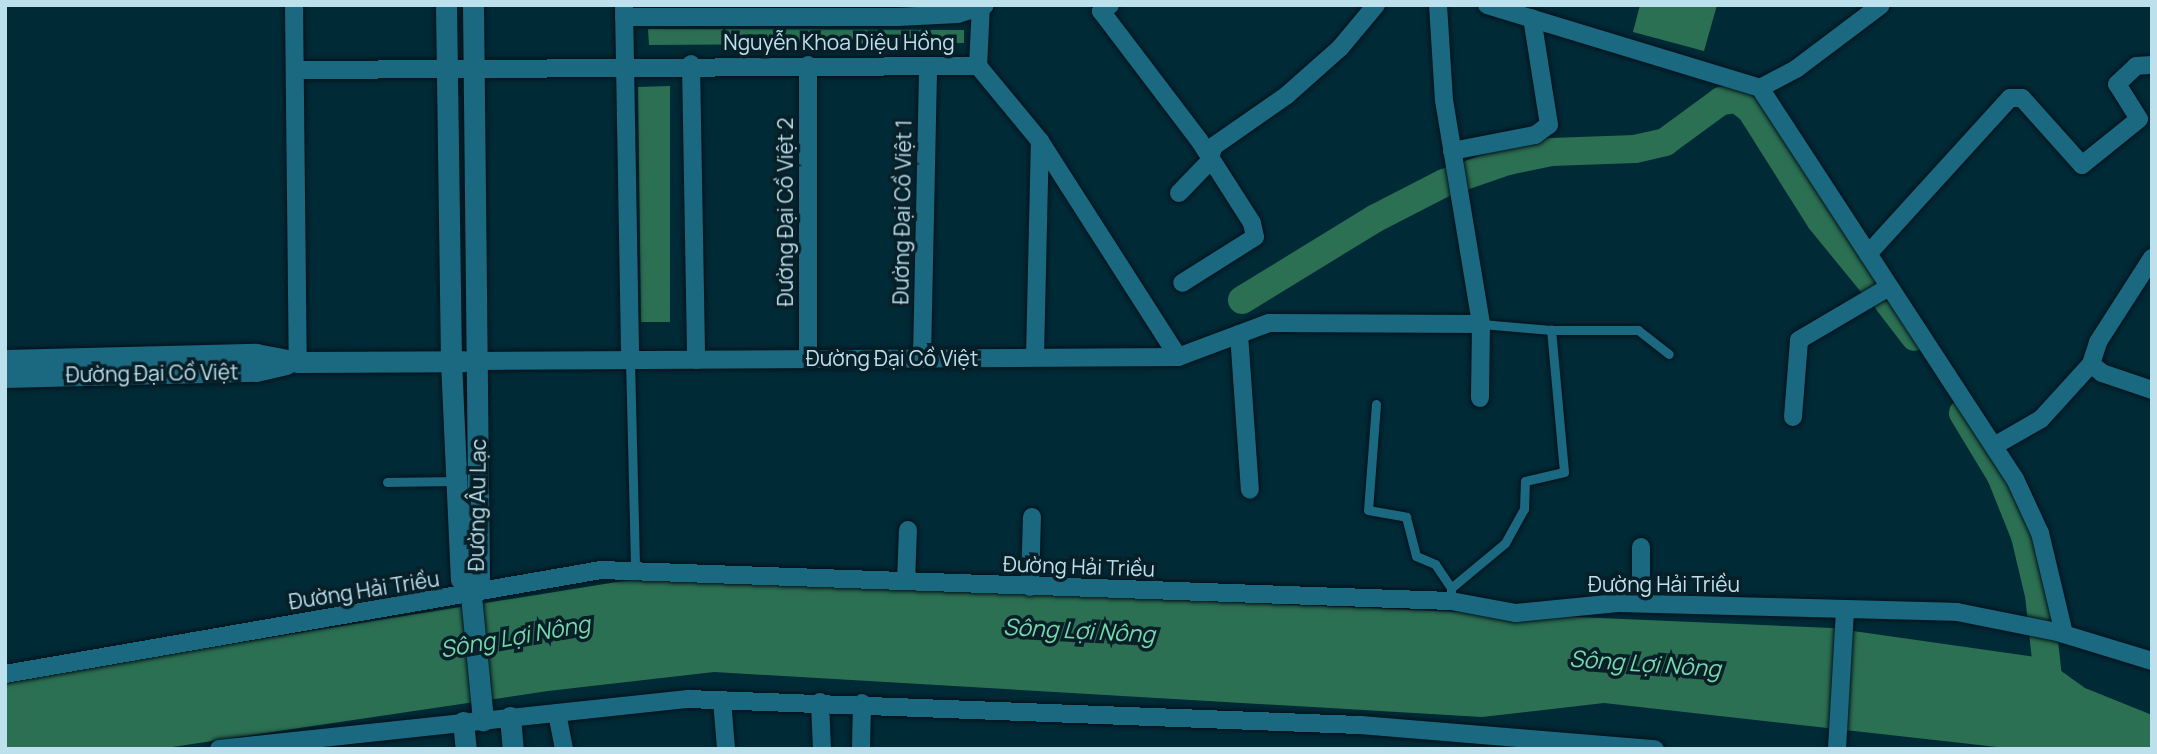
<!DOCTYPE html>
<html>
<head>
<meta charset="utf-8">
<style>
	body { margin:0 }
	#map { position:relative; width:2157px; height:754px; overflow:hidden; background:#012a37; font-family:Manrope,sans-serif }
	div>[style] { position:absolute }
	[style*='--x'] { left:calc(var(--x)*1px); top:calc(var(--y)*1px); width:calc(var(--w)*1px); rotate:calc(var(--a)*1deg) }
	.water>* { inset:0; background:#2c7053 }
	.river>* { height:28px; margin:-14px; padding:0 14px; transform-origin:14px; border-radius:14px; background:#2c7053 }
	.roads { filter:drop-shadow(0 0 2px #001119) drop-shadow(0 0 2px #001119) }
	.service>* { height:9px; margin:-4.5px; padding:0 4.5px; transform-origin:4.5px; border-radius:4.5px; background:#1b6981 }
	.minor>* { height:18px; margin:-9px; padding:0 9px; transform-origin:9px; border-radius:9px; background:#1b6981 }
	.tertiary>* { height:21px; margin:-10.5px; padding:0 10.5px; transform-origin:10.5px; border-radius:10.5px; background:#1b6981 }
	span { translate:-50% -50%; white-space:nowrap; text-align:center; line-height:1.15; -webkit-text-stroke:7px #081f27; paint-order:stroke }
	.street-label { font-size:21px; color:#bde0ed }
	.water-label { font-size:23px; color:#76d8ac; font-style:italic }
	.frame { position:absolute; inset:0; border:7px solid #bde0ed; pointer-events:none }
</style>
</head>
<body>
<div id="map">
	<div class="water">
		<i style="clip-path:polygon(1640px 5px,1717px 5px,1704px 51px,1633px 32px)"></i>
		<i style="clip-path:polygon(648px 29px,964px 30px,964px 43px,649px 45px)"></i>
		<i style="clip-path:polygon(670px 86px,670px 322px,641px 322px,638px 87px)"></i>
		<i style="clip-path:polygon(648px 577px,1832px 628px,2043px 658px,2085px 688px,2152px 715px,2152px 749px,2015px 749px,1604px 703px,1482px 717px,714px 672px,548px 691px,159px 749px,5px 749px,5px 680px)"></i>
	</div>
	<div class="river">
		<i style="--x:1242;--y:300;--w:157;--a:-31.5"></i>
		<i style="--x:1376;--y:218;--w:76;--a:-27.2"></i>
		<i style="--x:1444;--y:183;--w:68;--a:-19"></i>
		<i style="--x:1508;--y:161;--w:44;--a:-11.8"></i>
		<i style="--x:1551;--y:152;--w:84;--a:-2"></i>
		<i style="--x:1635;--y:149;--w:31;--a:-13"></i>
		<i style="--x:1665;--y:142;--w:69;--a:-36.2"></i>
		<i style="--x:1721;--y:101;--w:16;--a:-7"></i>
		<i style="--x:1737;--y:99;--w:18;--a:38"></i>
		<i style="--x:1751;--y:110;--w:131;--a:57.8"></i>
		<i style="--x:1821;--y:221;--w:79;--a:50.7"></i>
		<i style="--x:1888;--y:302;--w:44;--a:52.4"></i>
		<i style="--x:1963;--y:413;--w:74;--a:58.9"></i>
		<i style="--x:2001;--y:476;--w:65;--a:68.2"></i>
		<i style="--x:2025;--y:536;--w:61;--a:76.7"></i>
		<i style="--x:2039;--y:595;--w:103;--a:83.8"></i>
	</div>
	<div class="roads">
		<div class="service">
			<i style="--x:1551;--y:330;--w:87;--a:0"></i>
			<i style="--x:1638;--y:330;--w:39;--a:38"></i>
			<i style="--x:630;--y:360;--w:212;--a:88.6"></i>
			<i style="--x:1376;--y:404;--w:106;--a:94.3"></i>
			<i style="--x:1368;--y:510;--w:39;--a:10"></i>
			<i style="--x:1406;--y:517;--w:40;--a:75.6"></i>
			<i style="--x:1416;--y:556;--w:21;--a:23"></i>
			<i style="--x:1435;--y:564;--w:29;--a:56"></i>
			<i style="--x:387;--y:482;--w:69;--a:-0.8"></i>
			<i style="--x:1451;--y:601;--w:13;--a:-90"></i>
			<i style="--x:1451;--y:588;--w:70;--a:-39.8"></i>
			<i style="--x:1505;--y:543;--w:39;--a:-61"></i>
			<i style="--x:1524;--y:509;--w:28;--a:-88"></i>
			<i style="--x:1525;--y:481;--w:40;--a:-13"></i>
			<i style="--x:1564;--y:472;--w:143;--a:-95.2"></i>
			<i style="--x:1551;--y:330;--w:70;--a:-175.1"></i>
		</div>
		<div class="minor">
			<i style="--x:294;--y:5;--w:357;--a:89.4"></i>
			<i style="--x:1110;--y:5;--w:11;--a:146"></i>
			<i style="--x:1101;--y:11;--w:162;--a:52.8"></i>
			<i style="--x:1199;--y:140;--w:98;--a:57.4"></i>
			<i style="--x:1252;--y:223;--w:14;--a:78"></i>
			<i style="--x:1255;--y:237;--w:86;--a:147.8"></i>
			<i style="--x:1438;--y:5;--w:95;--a:86.4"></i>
			<i style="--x:1444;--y:100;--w:227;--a:80.6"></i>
			<i style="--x:1481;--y:324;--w:74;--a:90.8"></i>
			<i style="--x:1487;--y:5;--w:285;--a:16.9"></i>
			<i style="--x:1760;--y:88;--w:467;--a:56.9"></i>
			<i style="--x:2015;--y:479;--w:60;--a:65.2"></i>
			<i style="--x:2040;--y:533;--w:104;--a:76.6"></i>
			<i style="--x:624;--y:6;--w:354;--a:89"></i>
			<i style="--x:624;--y:17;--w:274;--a:0"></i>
			<i style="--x:898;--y:17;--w:60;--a:-2.9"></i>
			<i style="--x:958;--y:14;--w:28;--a:-18"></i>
			<i style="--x:691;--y:64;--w:296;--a:89"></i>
			<i style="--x:808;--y:65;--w:294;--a:90"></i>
			<i style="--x:978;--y:66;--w:61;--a:-87.2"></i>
			<i style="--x:295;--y:70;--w:683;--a:-0.34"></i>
			<i style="--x:978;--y:66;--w:97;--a:50.4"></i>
			<i style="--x:1040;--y:141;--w:256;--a:57.4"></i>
			<i style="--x:1760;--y:88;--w:41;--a:-27.8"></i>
			<i style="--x:1796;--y:69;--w:106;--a:-37"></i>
			<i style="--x:1452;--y:151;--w:85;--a:-10.9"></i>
			<i style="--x:1535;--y:135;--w:17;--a:-36"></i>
			<i style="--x:1549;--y:125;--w:108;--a:-99"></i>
			<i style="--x:1179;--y:193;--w:42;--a:-46"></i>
			<i style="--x:1208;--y:163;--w:18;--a:-71"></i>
			<i style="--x:1214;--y:146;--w:89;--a:-34.9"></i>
			<i style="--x:1287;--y:95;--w:71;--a:-41.6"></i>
			<i style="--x:1340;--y:48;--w:56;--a:-50.1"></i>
			<i style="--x:1868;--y:254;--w:211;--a:-47.7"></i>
			<i style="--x:2010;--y:98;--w:12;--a:0"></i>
			<i style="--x:2022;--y:98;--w:90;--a:48.2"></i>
			<i style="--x:2082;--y:165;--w:73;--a:-38.9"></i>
			<i style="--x:2139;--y:119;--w:41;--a:-122.2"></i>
			<i style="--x:2117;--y:84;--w:26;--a:-43"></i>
			<i style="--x:2136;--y:66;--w:16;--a:-4"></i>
			<i style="--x:1239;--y:334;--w:156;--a:86"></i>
			<i style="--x:1035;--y:357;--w:216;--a:-88.7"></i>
			<i style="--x:922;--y:358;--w:292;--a:-88.8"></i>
			<i style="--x:477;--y:361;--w:701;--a:-0.33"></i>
			<i style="--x:1178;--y:357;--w:97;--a:-20.5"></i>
			<i style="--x:1269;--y:323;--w:212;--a:0.3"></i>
			<i style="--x:2091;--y:364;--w:14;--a:39"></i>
			<i style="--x:2102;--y:373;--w:53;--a:18.8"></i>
			<i style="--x:1793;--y:417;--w:77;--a:-85.5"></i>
			<i style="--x:1799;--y:340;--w:104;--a:-30.5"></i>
			<i style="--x:1994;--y:446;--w:54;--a:-29.9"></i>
			<i style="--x:2041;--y:419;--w:74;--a:-47.7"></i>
			<i style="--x:2091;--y:364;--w:23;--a:-72"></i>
			<i style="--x:2098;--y:342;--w:100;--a:-57.3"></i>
			<i style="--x:1641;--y:547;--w:56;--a:90"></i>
			<i style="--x:906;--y:581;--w:51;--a:-87.8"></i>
			<i style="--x:1030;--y:587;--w:70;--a:-88.4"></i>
			<i style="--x:5;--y:674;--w:605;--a:-9.9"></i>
			<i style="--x:601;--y:570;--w:851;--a:2.09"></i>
			<i style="--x:1451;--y:601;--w:66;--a:10.5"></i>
			<i style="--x:1516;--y:613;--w:102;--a:-5.6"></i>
			<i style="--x:1618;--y:603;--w:339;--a:1.5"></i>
			<i style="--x:1957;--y:612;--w:102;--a:11.3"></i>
			<i style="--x:2057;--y:632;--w:99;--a:17"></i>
			<i style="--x:722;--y:700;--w:49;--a:85.3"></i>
			<i style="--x:820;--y:702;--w:47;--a:87.6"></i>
			<i style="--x:557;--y:713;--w:37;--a:79"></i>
			<i style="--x:219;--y:749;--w:472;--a:-6.1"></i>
			<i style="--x:688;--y:699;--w:673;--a:2.22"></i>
			<i style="--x:1360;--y:725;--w:296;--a:4.7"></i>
			<i style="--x:861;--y:749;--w:46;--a:-88.8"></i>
			<i style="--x:1837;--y:749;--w:140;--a:-86.7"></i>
		</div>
		<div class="tertiary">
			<i style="--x:446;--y:5;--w:356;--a:89.2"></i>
			<i style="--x:451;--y:361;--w:218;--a:87.4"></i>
			<i style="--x:461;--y:579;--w:11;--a:34"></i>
			<i style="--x:5;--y:360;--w:251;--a:-1.4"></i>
			<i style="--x:256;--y:354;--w:43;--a:10.8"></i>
			<i style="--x:298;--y:362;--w:166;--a:-0.3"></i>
			<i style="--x:5;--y:377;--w:251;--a:-1.4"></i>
			<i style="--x:256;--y:371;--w:31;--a:-13"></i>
			<i style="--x:470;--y:585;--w:12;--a:-42"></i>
			<i style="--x:479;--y:577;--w:572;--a:-90.6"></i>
			<i style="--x:470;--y:585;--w:136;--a:84.5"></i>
			<i style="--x:510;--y:717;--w:32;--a:85"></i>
			<i style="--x:463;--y:722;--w:27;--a:84"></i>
		</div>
	</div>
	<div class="street-label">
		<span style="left:839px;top:42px">Nguyễn Khoa Diệu Hồng</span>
		<span style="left:785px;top:212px;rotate:-90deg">Đường Đại Cồ Việt 2</span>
		<span style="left:902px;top:212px;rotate:-89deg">Đường Đại Cồ Việt 1</span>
		<span style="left:892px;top:358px">Đường Đại Cồ Việt</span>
		<span style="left:152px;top:373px;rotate:-1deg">Đường Đại Cồ Việt</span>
		<span style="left:477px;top:505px;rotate:-89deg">Đường Âu Lạc</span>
		<span style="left:1079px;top:566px;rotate:2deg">Đường Hải Triều</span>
		<span style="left:1664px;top:584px">Đường Hải Triều</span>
		<span style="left:364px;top:590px;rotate:-9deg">Đường Hải Triều</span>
	</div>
	<div class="water-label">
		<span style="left:1079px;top:630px;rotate:3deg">Sông Lợi Nông</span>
		<span style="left:515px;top:636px;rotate:-10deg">Sông Lợi Nông</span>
		<span style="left:1645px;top:663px;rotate:4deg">Sông Lợi Nông</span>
	</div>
	<div class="frame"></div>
</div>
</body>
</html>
